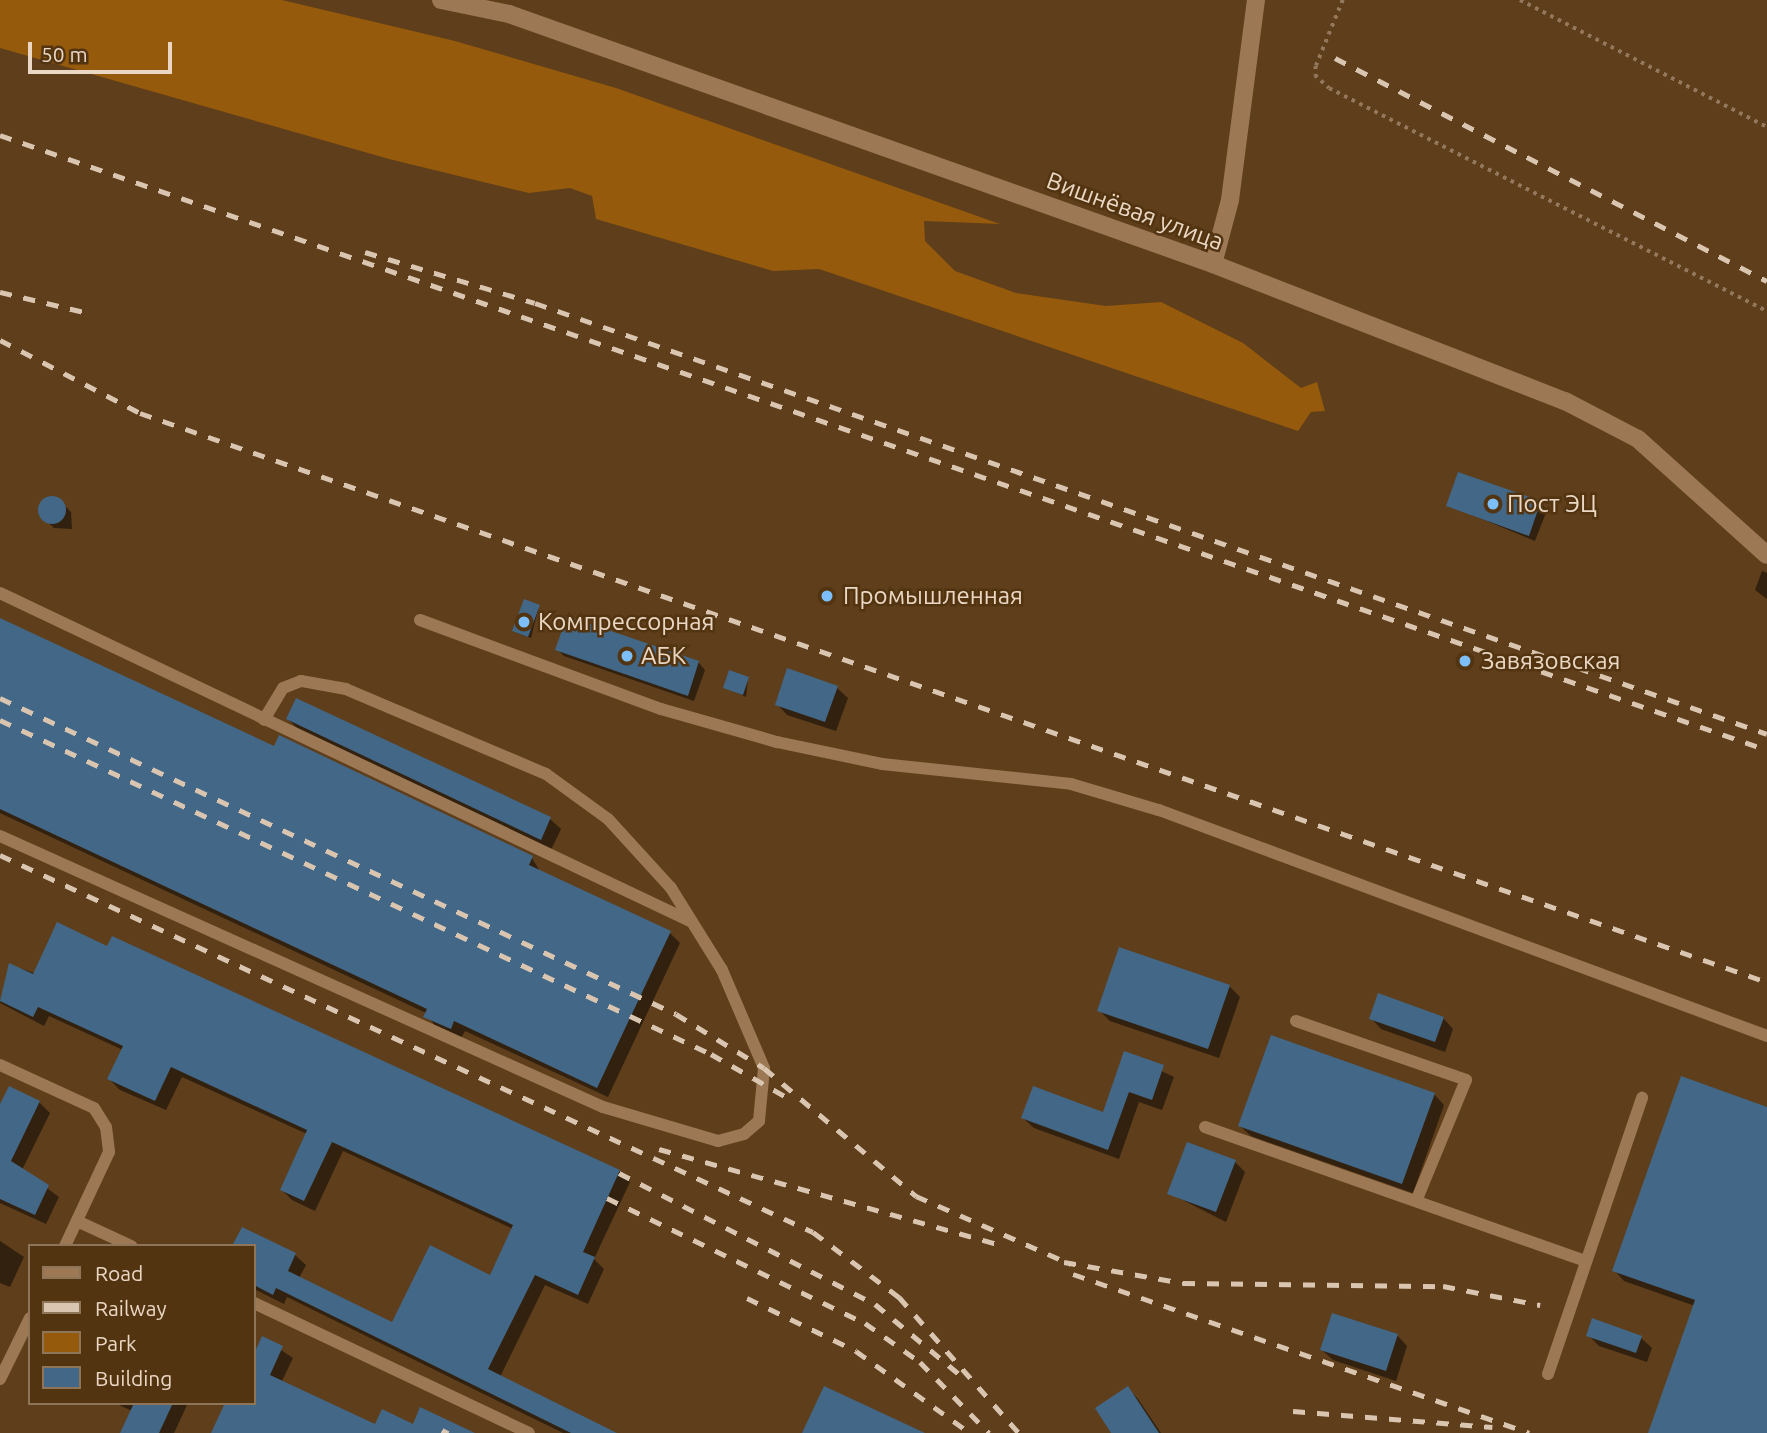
<!DOCTYPE html>
<html>
<head>
<meta charset="utf-8">
<style>
	body { margin:0 }
	#map { position:relative; width:1767px; height:1433px; overflow:hidden; background:#5e3e1b; font-family:Ubuntu,sans-serif }
	div>[style] { position:absolute }
	[style*='--x'] { left:calc(var(--x)*1px); top:calc(var(--y)*1px); width:calc(var(--w)*1px); rotate:calc(var(--a)*1deg) }
	.green>* { inset:0; background:#955a0b }
	.shadow>* { inset:0; background:#0007 }
	.building>* { inset:0; background:#426787 }
	.round { border-radius:50% }
	.path>* { height:3.5px; margin-top:-1.75px; transform-origin:0; background:repeating-linear-gradient(90deg,#93785b 0 3.5px,transparent 0 8.5px) }
	.lane>* { height:12px; margin:-6px; padding:0 6px; transform-origin:6px; border-radius:6px; background:#9c7854 }
	.street>* { height:18px; margin:-9px; padding:0 9px; transform-origin:9px; border-radius:9px; background:#9c7854 }
	.rail>* { height:5px; margin-top:-2.5px; transform-origin:0; background:repeating-linear-gradient(90deg,#dac5b0 0 12px,transparent 0 24px) }
	.dots>* { width:19px; height:19px; translate:-50% -50%; box-sizing:border-box; border:4px solid #533410; border-radius:50% }
	span { translate:-50% -50%; white-space:nowrap; text-align:center; line-height:1.15; -webkit-text-stroke:5px #533410; paint-order:stroke }
	.street-label { font-size:24px; color:#ead7c4 }
	.poi-label { font-size:24px; color:#ead7c4 }
	.left { translate:0 -50%; text-align:left }
	.legend { position:absolute; left:28px; top:1244px; width:228px; height:161px; box-sizing:border-box; background:#533410; border:2px solid #8f7558; margin:0; padding:9px 12px; list-style:none; font-size:21px; color:#ead7c4 }
	.legend li { display:flex; align-items:center; gap:14px; height:35px }
	.legend b { width:35px; border:2px solid #8f7558 }
	.scale { position:absolute; left:28px; top:42px; width:144px; height:32px; box-sizing:border-box; border:4px solid #ead7c4; border-top:0; padding-left:9px; font-size:21px; line-height:24px; white-space:nowrap; color:#ead7c4; -webkit-text-stroke:5px #533410; paint-order:stroke }
</style>
</head>
<body>
<div id="map">
	<div class="green">
		<i style="clip-path:polygon(0 0,282px 0,455px 41px,616px 88px,1000px 224px,924px 221px,925px 241px,955px 271px,1016px 293px,1106px 306px,1161px 302px,1243px 343px,1301px 388px,1317px 382px,1325px 411px,1311px 412px,1298px 431px,819px 269px,773px 271px,596px 219px,592px 196px,570px 188px,529px 193px,389px 159px,0 48px)"></i>
	</div>
	<div class="shadow">
		<i style="clip-path:polygon(60px 501px,71px 512px,72px 529px,54px 528px,43px 518px,43px 503px)"></i>
		<i style="clip-path:polygon(1540px 503px,1547px 510px,1535px 541px,1448px 505px)"></i>
		<i style="clip-path:polygon(1762px 571px,1767px 573px,1767px 599px,1755px 590px)"></i>
		<i style="clip-path:polygon(539px 606px,531px 638px,517px 633px,514px 630px)"></i>
		<i style="clip-path:polygon(568px 618px,699px 663px,705px 670px,694px 701px,564px 656px,557px 649px)"></i>
		<i style="clip-path:polygon(0 620px,274px 748px,532px 858px,541px 873px,670px 933px,680px 943px,608px 1097px,465px 1031px,461px 1038px,436px 1027px,426px 1013px,0 813px)"></i>
		<i style="clip-path:polygon(748px 679px,746px 697px,725px 687px)"></i>
		<i style="clip-path:polygon(837px 688px,848px 698px,836px 731px,787px 715px,777px 704px)"></i>
		<i style="clip-path:polygon(297px 700px,550px 819px,561px 829px,551px 850px,299px 730px,288px 719px)"></i>
		<i style="clip-path:polygon(10px 965px,619px 1171px,630px 1182px,594px 1259px,604px 1269px,588px 1304px,545px 1285px,500px 1377px,613px 1433px,563px 1433px,287px 1297px,284px 1304px,254px 1289px,254px 1246px,243px 1229px,295px 1255px,306px 1265px,299px 1278px,392px 1324px,490px 1277px,513px 1229px,343px 1151px,315px 1211px,292px 1200px,282px 1190px,307px 1134px,182px 1077px,166px 1110px,120px 1090px,109px 1079px,123px 1050px,49px 1016px,44px 1026px,0 1003px)"></i>
		<i style="clip-path:polygon(1229px 986px,1240px 997px,1219px 1058px,1110px 1021px,1099px 1010px)"></i>
		<i style="clip-path:polygon(1371px 1018px,1443px 1018px,1453px 1029px,1445px 1052px,1381px 1029px)"></i>
		<i style="clip-path:polygon(1125px 1054px,1174px 1077px,1162px 1110px,1139px 1102px,1119px 1159px,1034px 1128px,1023px 1118px,1104px 1114px)"></i>
		<i style="clip-path:polygon(1434px 1094px,1444px 1105px,1413px 1193px,1251px 1136px,1240px 1126px)"></i>
		<i style="clip-path:polygon(39px 1102px,50px 1113px,22px 1170px,59px 1197px,46px 1224px,0 1203px,0 1108px)"></i>
		<i style="clip-path:polygon(1767px 1108px,1767px 1433px,1650px 1433px,1695px 1306px,1624px 1281px,1614px 1270px)"></i>
		<i style="clip-path:polygon(1235px 1162px,1245px 1172px,1226px 1222px,1169px 1193px)"></i>
		<i style="clip-path:polygon(0 1241px,24px 1257px,10px 1287px,0 1283px)"></i>
		<i style="clip-path:polygon(1397px 1335px,1407px 1346px,1396px 1381px,1333px 1360px,1322px 1350px)"></i>
		<i style="clip-path:polygon(1588px 1335px,1641px 1338px,1652px 1348px,1647px 1362px,1599px 1346px)"></i>
		<i style="clip-path:polygon(263px 1338px,293px 1358px,281px 1383px,375px 1427px,471px 1433px,216px 1433px,254px 1403px,254px 1357px)"></i>
		<i style="clip-path:polygon(1128px 1388px,1138px 1399px,1161px 1433px,1113px 1433px)"></i>
		<i style="clip-path:polygon(115px 1403px,188px 1403px,174px 1433px,122px 1433px,132px 1411px)"></i>
	</div>
	<div class="building">
		<i style="clip-path:polygon(1458px 472px,1541px 501px,1529px 536px,1446px 506px)"></i>
		<i class="round" style="left:38px;top:496px;width:28px;height:28px"></i>
		<i style="clip-path:polygon(524px 599px,540px 605px,528px 637px,512px 631px)"></i>
		<i style="clip-path:polygon(567px 616px,699px 661px,688px 696px,555px 650px)"></i>
		<i style="clip-path:polygon(0 618px,274px 746px,279px 735px,533px 856px,529px 865px,671px 931px,597px 1088px,454px 1021px,451px 1029px,423px 1017px,427px 1009px,0 809px)"></i>
		<i style="clip-path:polygon(787px 668px,838px 686px,825px 722px,775px 705px)"></i>
		<i style="clip-path:polygon(729px 670px,749px 677px,743px 695px,723px 688px)"></i>
		<i style="clip-path:polygon(296px 698px,551px 817px,541px 840px,286px 719px)"></i>
		<i style="clip-path:polygon(57px 922px,107px 946px,112px 936px,620px 1170px,583px 1252px,595px 1257px,578px 1295px,535px 1275px,488px 1369px,617px 1433px,571px 1433px,276px 1288px,273px 1295px,254px 1285px,254px 1246px,232px 1246px,242px 1227px,296px 1253px,288px 1271px,392px 1322px,430px 1245px,490px 1275px,513px 1225px,332px 1142px,304px 1201px,280px 1190px,307px 1130px,171px 1067px,155px 1101px,107px 1079px,123px 1046px,38px 1007px,33px 1017px,0 1001px,9px 963px,33px 974px)"></i>
		<i style="clip-path:polygon(1119px 947px,1230px 985px,1208px 1049px,1097px 1011px)"></i>
		<i style="clip-path:polygon(1378px 993px,1444px 1017px,1435px 1042px,1369px 1019px)"></i>
		<i style="clip-path:polygon(1271px 1035px,1435px 1093px,1402px 1184px,1238px 1126px)"></i>
		<i style="clip-path:polygon(1124px 1051px,1164px 1065px,1152px 1100px,1129px 1092px,1108px 1150px,1021px 1118px,1033px 1086px,1103px 1112px)"></i>
		<i style="clip-path:polygon(1681px 1076px,1767px 1107px,1767px 1433px,1648px 1433px,1695px 1300px,1612px 1271px)"></i>
		<i style="clip-path:polygon(9px 1086px,40px 1101px,11px 1161px,49px 1185px,35px 1215px,0 1199px,0 1104px)"></i>
		<i style="clip-path:polygon(1187px 1142px,1236px 1160px,1216px 1212px,1167px 1194px)"></i>
		<i style="clip-path:polygon(1332px 1313px,1398px 1334px,1386px 1371px,1320px 1350px)"></i>
		<i style="clip-path:polygon(1592px 1318px,1642px 1336px,1636px 1353px,1586px 1336px)"></i>
		<i style="clip-path:polygon(262px 1336px,283px 1346px,270px 1375px,375px 1424px,382px 1409px,413px 1424px,420px 1407px,475px 1433px,211px 1433px,225px 1403px,254px 1403px,254px 1354px)"></i>
		<i style="clip-path:polygon(824px 1386px,925px 1433px,802px 1433px)"></i>
		<i style="clip-path:polygon(1128px 1386px,1159px 1433px,1111px 1433px,1095px 1408px)"></i>
		<i style="clip-path:polygon(134px 1403px,173px 1403px,159px 1433px,120px 1433px)"></i>
	</div>
	<div class="path">
		<i style="--x:1343;--y:0;--w:71;--a:112.2"></i>
		<i style="--x:1316;--y:66;--w:9;--a:96"></i>
		<i style="--x:1315;--y:75;--w:19;--a:43"></i>
		<i style="--x:1329;--y:88;--w:492;--a:27"></i>
		<i style="--x:1520;--y:0;--w:278;--a:27.2"></i>
	</div>
	<div class="lane">
		<i style="--x:0;--y:593;--w:766;--a:25.43"></i>
		<i style="--x:420;--y:620;--w:257;--a:20.3"></i>
		<i style="--x:661;--y:709;--w:121;--a:15.9"></i>
		<i style="--x:777;--y:742;--w:107;--a:11.8"></i>
		<i style="--x:882;--y:764;--w:190;--a:6"></i>
		<i style="--x:1071;--y:784;--w:92;--a:16.5"></i>
		<i style="--x:1159;--y:810;--w:649;--a:20.39"></i>
		<i style="--x:0;--y:836;--w:661;--a:24.2"></i>
		<i style="--x:603;--y:1107;--w:120;--a:16.5"></i>
		<i style="--x:718;--y:1141;--w:27;--a:-15"></i>
		<i style="--x:744;--y:1134;--w:20;--a:-41"></i>
		<i style="--x:759;--y:1121;--w:53;--a:-84.6"></i>
		<i style="--x:764;--y:1068;--w:107;--a:-113.2"></i>
		<i style="--x:722;--y:970;--w:97;--a:-121.9"></i>
		<i style="--x:671;--y:888;--w:93;--a:-132.4"></i>
		<i style="--x:608;--y:819;--w:77;--a:-144"></i>
		<i style="--x:546;--y:774;--w:217;--a:-157"></i>
		<i style="--x:346;--y:689;--w:46;--a:-169.9"></i>
		<i style="--x:301;--y:681;--w:19;--a:159"></i>
		<i style="--x:283;--y:688;--w:37;--a:121"></i>
		<i style="--x:1296;--y:1021;--w:180;--a:19.1"></i>
		<i style="--x:1466;--y:1080;--w:129;--a:112.4"></i>
		<i style="--x:0;--y:1065;--w:103;--a:24.6"></i>
		<i style="--x:94;--y:1108;--w:22;--a:58"></i>
		<i style="--x:106;--y:1127;--w:25;--a:83"></i>
		<i style="--x:109;--y:1152;--w:104;--a:115.1"></i>
		<i style="--x:1205;--y:1127;--w:403;--a:19.4"></i>
		<i style="--x:77;--y:1221;--w:60;--a:24.8"></i>
		<i style="--x:254;--y:1303;--w:304;--a:25.3"></i>
		<i style="--x:1548;--y:1374;--w:292;--a:-71.2"></i>
		<i style="--x:0;--y:1379;--w:68;--a:-63.8"></i>
	</div>
	<div class="street">
		<i style="--x:441;--y:0;--w:69;--a:11.6"></i>
		<i style="--x:509;--y:14;--w:747;--a:19.55"></i>
		<i style="--x:1213;--y:264;--w:378;--a:21.3"></i>
		<i style="--x:1565;--y:401;--w:82;--a:27.5"></i>
		<i style="--x:1638;--y:439;--w:173;--a:42"></i>
		<i style="--x:1213;--y:264;--w:66;--a:-75.1"></i>
		<i style="--x:1230;--y:200;--w:202;--a:-82.6"></i>
	</div>
	<div class="rail">
		<i style="--x:1335;--y:58;--w:486;--a:27.3"></i>
		<i style="--x:0;--y:135;--w:1871;--a:19.19"></i>
		<i style="--x:365;--y:252;--w:177;--a:16.7"></i>
		<i style="--x:535;--y:303;--w:1305;--a:19.28"></i>
		<i style="--x:0;--y:292;--w:95;--a:13.4"></i>
		<i style="--x:0;--y:340;--w:158;--a:27.5"></i>
		<i style="--x:140;--y:413;--w:1724;--a:19.28"></i>
		<i style="--x:0;--y:698;--w:746;--a:25.05"></i>
		<i style="--x:676;--y:1014;--w:103;--a:31.5"></i>
		<i style="--x:764;--y:1068;--w:199;--a:40.1"></i>
		<i style="--x:916;--y:1196;--w:169;--a:23.7"></i>
		<i style="--x:0;--y:720;--w:786;--a:25.16"></i>
		<i style="--x:711;--y:1054;--w:89;--a:29.7"></i>
		<i style="--x:0;--y:855;--w:896;--a:24.88"></i>
		<i style="--x:813;--y:1232;--w:108;--a:37.1"></i>
		<i style="--x:899;--y:1297;--w:181;--a:48.6"></i>
		<i style="--x:659;--y:1149;--w:350;--a:15.7"></i>
		<i style="--x:619;--y:1173;--w:288;--a:27.1"></i>
		<i style="--x:875;--y:1304;--w:109;--a:39.8"></i>
		<i style="--x:607;--y:1198;--w:287;--a:25.9"></i>
		<i style="--x:865;--y:1323;--w:67;--a:35.3"></i>
		<i style="--x:920;--y:1362;--w:99;--a:45.8"></i>
		<i style="--x:1064;--y:1262;--w:121;--a:10"></i>
		<i style="--x:1183;--y:1283;--w:260;--a:0.7"></i>
		<i style="--x:1443;--y:1286;--w:99;--a:11.1"></i>
		<i style="--x:1073;--y:1274;--w:483;--a:19.2"></i>
		<i style="--x:747;--y:1298;--w:121;--a:25.9"></i>
		<i style="--x:856;--y:1351;--w:140;--a:35.7"></i>
		<i style="--x:1293;--y:1411;--w:200;--a:4.6"></i>
		<i style="--x:442;--y:1430;--w:7;--a:27"></i>
	</div>
	<div class="dots">
		<i style="left:1493px;top:504px;background:#7bbef8"></i>
		<i style="left:827px;top:596px;background:#7bbef8"></i>
		<i style="left:524px;top:622px;background:#7bbef8"></i>
		<i style="left:627px;top:656px;background:#7bbef8"></i>
		<i style="left:1465px;top:661px;background:#7bbef8"></i>
	</div>
	<div class="street-label">
		<span style="left:1135px;top:211px;rotate:20deg">Вишнёвая улица</span>
	</div>
	<div class="poi-label">
		<span class="left" style="left:1507px;top:504px">Пост ЭЦ</span>
		<span class="left" style="left:843px;top:596px">Промышленная</span>
		<span class="left" style="left:538px;top:622px">Компрессорная</span>
		<span class="left" style="left:641px;top:656px">АБК</span>
		<span class="left" style="left:1481px;top:661px">Завязовская</span>
	</div>
	<ul class="legend">
	<li><b style="height:9px;background:#9c7854"></b>Road</li>
	<li><b style="height:9px;background:#dac5b0"></b>Railway</li>
	<li><b style="height:19px;background:#955a0b"></b>Park</li>
	<li><b style="height:19px;background:#426787"></b>Building</li>
	</ul>
	<div class="scale">50 m</div>
</div>
</body>
</html>
